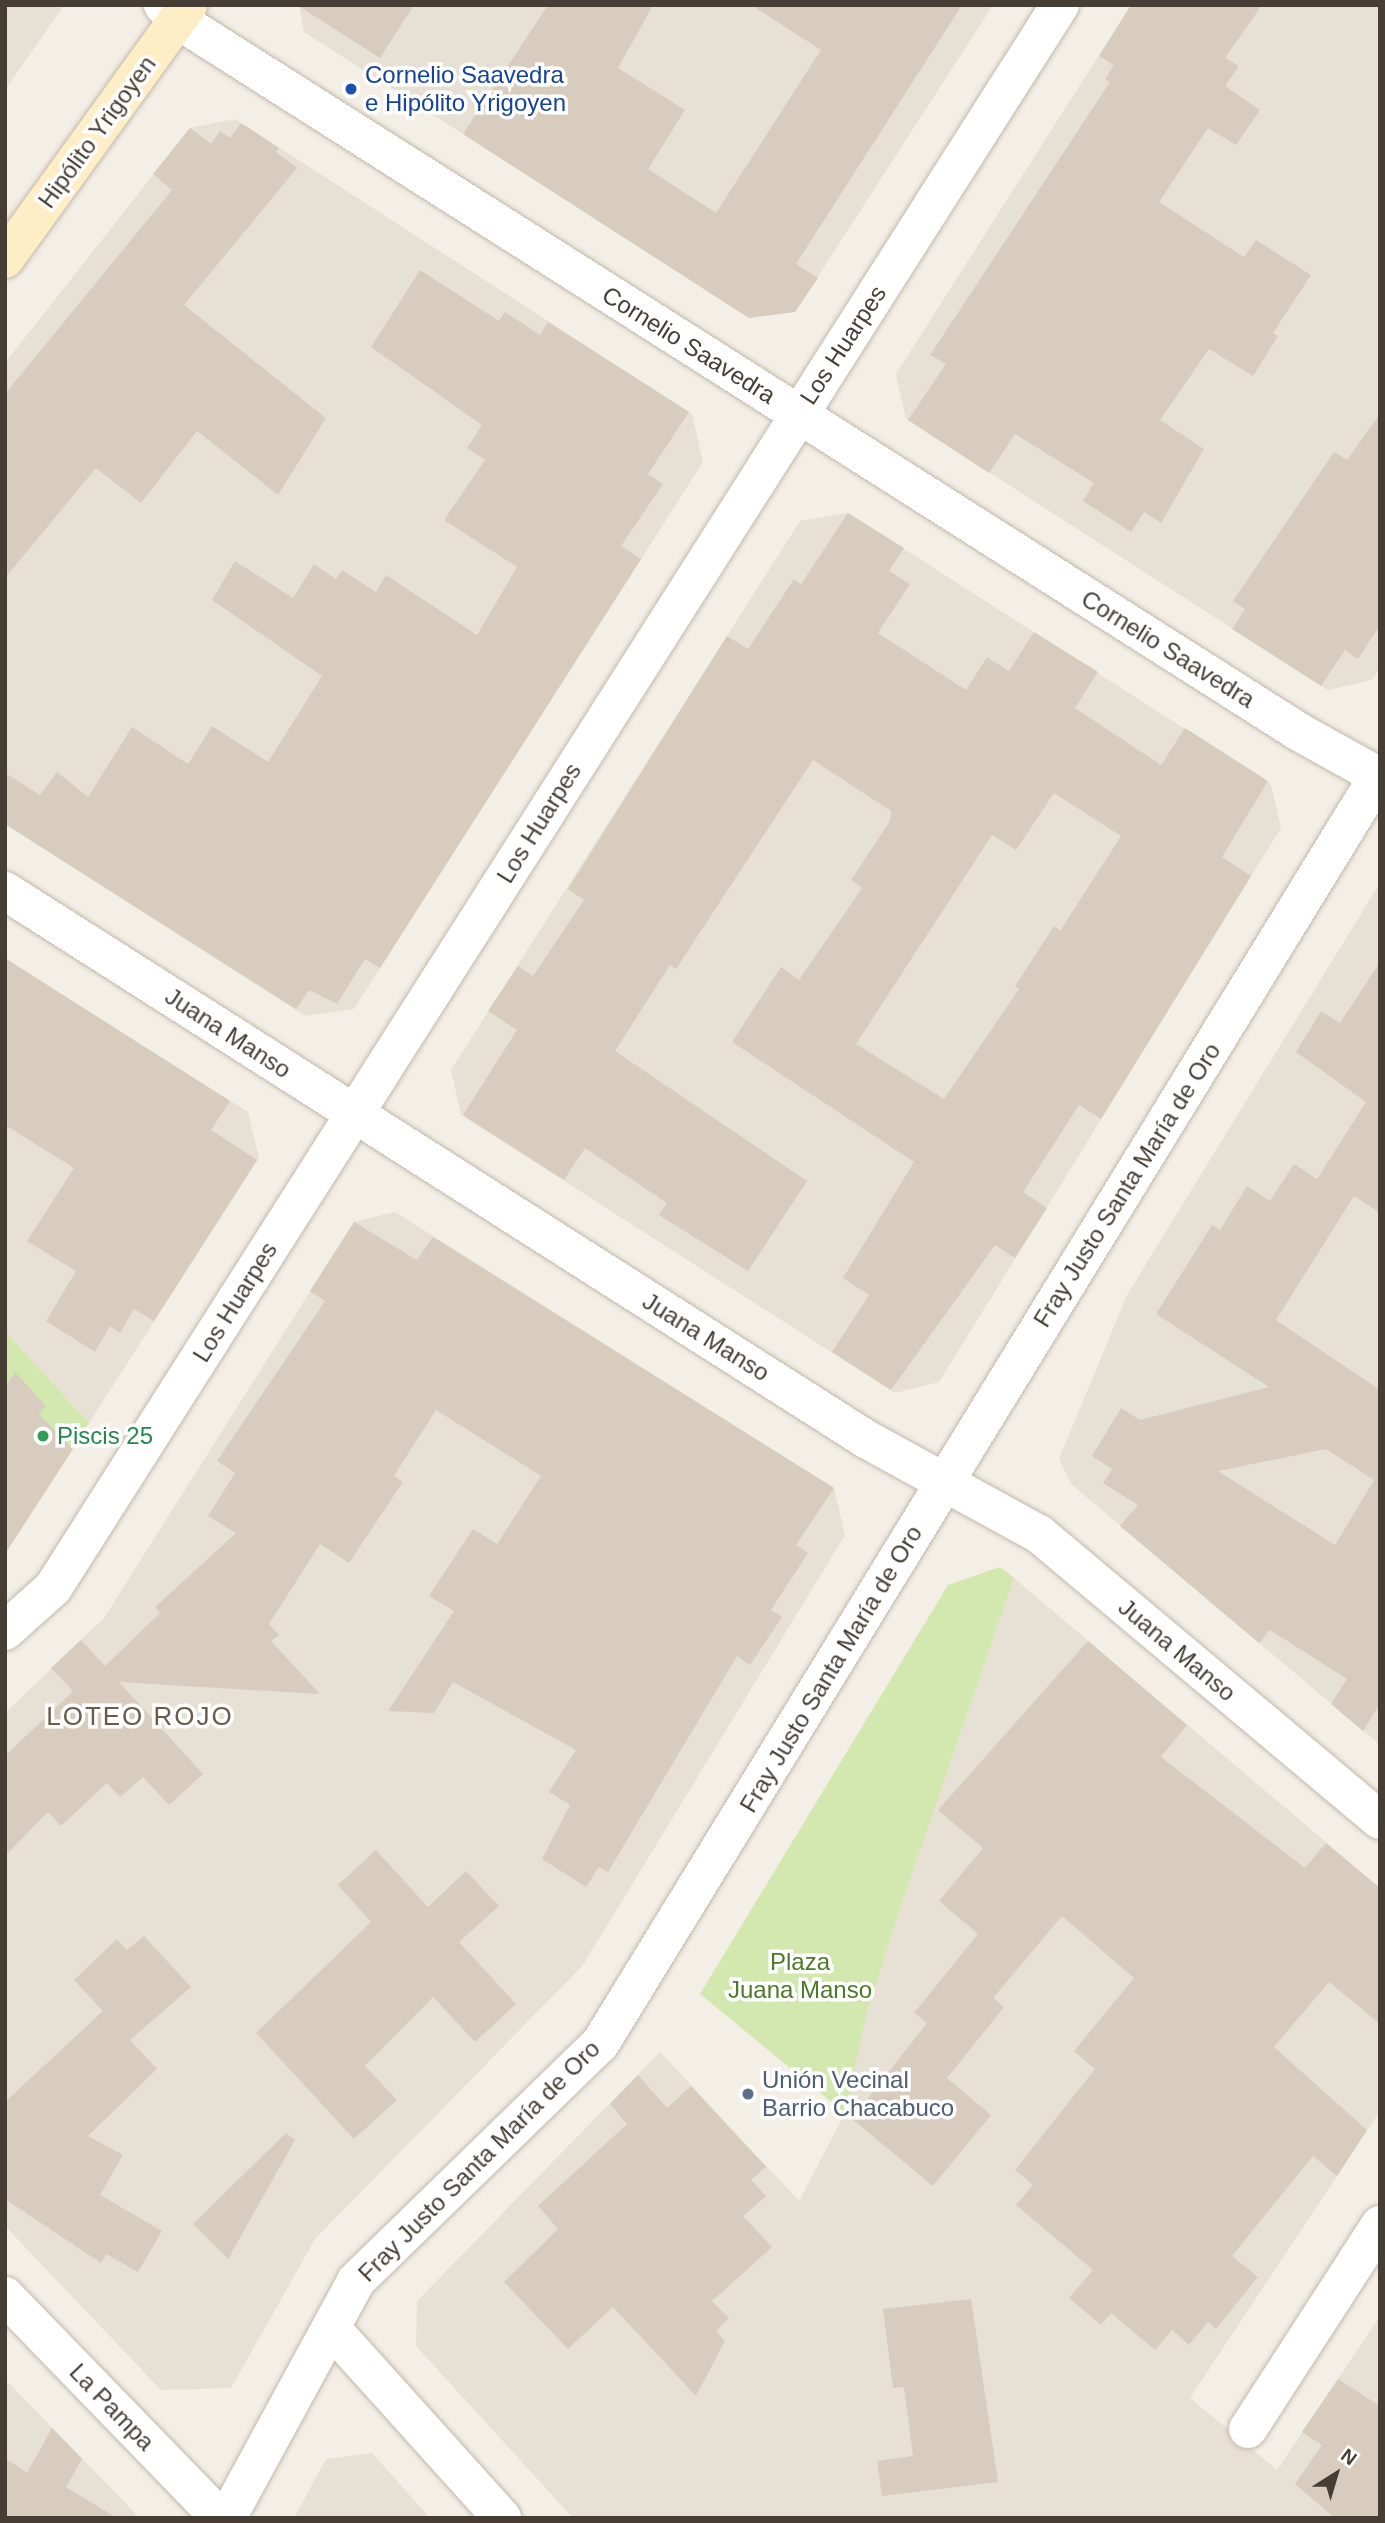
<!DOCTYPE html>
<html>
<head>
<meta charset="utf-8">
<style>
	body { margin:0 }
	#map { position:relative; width:1385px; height:2523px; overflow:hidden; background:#f3eee6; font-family:Helvetica,sans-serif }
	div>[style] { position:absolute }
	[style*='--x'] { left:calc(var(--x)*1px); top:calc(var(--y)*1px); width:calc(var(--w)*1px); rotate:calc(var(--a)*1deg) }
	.residential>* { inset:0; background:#e7e0d4 }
	.green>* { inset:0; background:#d2e8af }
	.building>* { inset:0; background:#d8ccbf }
	.roads { filter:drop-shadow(0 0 2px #c2b8ac) drop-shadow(0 0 2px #c2b8ac) }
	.minor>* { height:38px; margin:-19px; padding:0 19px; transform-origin:19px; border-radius:19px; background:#fff }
	.secondary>* { height:38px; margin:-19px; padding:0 19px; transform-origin:19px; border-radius:19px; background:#feedc5 }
	.dots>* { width:19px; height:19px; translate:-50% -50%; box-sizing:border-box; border:4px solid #fff; border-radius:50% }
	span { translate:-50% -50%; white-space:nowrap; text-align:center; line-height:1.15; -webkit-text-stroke:7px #fff; paint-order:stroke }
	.transit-label { font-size:24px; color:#164399 }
	.left { translate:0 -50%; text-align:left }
	.street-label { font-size:24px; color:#463e35 }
	.leisure-label { font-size:24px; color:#27864d }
	.park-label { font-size:24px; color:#4c7829 }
	.service-label { font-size:24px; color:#4e5e75 }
	.neighbourhood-label { font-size:26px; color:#695c4d; letter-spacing:2px }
	.frame { position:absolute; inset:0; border:7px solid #463e35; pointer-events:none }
	.north { position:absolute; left:1301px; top:2439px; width:70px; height:70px; -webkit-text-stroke:5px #fff; paint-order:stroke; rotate:37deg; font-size:19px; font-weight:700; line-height:28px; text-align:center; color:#463e35 }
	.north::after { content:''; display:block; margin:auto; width:24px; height:32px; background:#463e35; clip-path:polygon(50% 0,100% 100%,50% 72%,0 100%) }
</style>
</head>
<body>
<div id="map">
	<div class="residential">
		<i style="clip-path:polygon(5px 5px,64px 5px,5px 90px)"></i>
		<i style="clip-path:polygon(299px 5px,993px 5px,795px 312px,749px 318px,304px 32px)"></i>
		<i style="clip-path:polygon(1131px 5px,1380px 5px,1380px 667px,1372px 680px,1328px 690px,906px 419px,896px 374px)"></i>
		<i style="clip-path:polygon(235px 119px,692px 414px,703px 462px,354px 1009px,305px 1016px,5px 824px,5px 363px,190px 128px)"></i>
		<i style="clip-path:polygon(848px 513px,1271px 784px,1281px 828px,939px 1382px,895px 1393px,461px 1115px,451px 1070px,800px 521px)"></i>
		<i style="clip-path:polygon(1380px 883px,1380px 1745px,1071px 1484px,1059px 1459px,1127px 1295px)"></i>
		<i style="clip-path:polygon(5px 959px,248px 1112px,259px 1158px,89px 1423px,5px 1331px)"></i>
		<i style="clip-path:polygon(395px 1212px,834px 1488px,845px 1535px,583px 1965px,315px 2239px,231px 2388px,161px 2390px,5px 2226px,5px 1713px,104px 1618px,354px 1222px)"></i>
		<i style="clip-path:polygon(1014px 1578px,1380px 1888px,1380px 2111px,1190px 2398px,1277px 2470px,1380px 2316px,1380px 2518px,573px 2518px,416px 2346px,417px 2301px,660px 2052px,799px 2201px,845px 2113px,867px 2012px,901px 1906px)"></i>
		<i style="clip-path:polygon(5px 2379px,135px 2513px,136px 2518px,5px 2518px)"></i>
		<i style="clip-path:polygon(372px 2453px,430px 2518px,294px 2518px,326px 2459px)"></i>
	</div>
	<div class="green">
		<i style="clip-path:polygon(5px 1331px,89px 1423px,10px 1546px,5px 1538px)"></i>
		<i style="clip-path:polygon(1000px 1567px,1014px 1578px,901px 1906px,867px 2012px,845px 2113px,700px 1994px,948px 1585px)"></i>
	</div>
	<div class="building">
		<i style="clip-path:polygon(297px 5px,414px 5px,380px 58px)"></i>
		<i style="clip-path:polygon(548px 5px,653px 5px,618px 68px,685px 110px,648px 169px,716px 213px,821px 50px,751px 5px,962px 5px,796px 264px,818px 278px,795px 312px,749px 318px,463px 134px)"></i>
		<i style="clip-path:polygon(1131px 5px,1262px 5px,1225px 58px,1239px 66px,1225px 86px,1260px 110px,1236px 145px,1208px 128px,1159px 202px,1244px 257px,1256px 240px,1311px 275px,1273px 333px,1278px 336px,1253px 376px,1209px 349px,1160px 420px,1204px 449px,1161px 523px,1144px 512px,1131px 532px,1083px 501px,1094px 483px,1015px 434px,989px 473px,908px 420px,946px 364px,930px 355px,1110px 82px,1105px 79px,1114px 65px,1099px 56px)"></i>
		<i style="clip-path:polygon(241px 123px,279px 148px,276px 152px,297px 168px,184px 305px,326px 418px,278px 495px,197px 431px,141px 503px,96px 468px,5px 578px,5px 394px,172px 190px,153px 174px,190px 128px,211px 144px,220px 131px,230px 138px)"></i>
		<i style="clip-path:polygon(420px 270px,499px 321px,505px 312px,540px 335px,548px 322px,689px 412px,648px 474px,663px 484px,621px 546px,641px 559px,380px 968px,365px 959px,337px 1004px,309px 990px,296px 1009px,5px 824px,5px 773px,40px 795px,57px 772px,88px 797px,132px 727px,188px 764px,212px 726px,268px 762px,322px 676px,212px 600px,235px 561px,293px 598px,314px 564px,336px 579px,342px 570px,376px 592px,386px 575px,477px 635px,517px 567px,444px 520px,485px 460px,467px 448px,482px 425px,371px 347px)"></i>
		<i style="clip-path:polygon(1380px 414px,1380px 625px,1358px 659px,1345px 650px,1321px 686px,1232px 629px,1245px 609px,1233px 601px,1334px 452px,1347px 460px)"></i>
		<i style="clip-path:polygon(evenodd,848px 513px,904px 548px,889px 571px,910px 584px,878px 633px,966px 690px,987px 657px,1009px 671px,1034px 632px,1098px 672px,1075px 708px,1161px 765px,1185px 728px,1268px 781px,1222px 857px,1251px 876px,1101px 1119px,1079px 1105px,1023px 1192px,1047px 1208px,1015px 1258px,995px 1245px,891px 1390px,832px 1352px,869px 1295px,843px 1278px,914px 1162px,732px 1042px,781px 967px,799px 980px,862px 888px,851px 880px,890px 821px,891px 811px,813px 760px,676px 969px,670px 965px,615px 1051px,807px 1181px,748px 1271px,659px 1215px,667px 1203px,585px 1148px,564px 1180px,463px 1115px,517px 1030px,488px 1011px,518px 966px,533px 976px,584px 900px,568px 889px,727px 636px,748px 649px,794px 579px,801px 584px,848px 513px,1054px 793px,1121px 836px,1060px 931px,1054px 926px,1015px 986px,1019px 989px,944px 1099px,856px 1044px,992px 835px,1016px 850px,1054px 793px)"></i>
		<i style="clip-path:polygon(5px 958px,230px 1101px,211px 1130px,257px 1160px,154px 1321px,134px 1309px,120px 1333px,110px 1326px,95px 1352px,46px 1321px,76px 1271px,27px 1241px,74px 1168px,5px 1125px)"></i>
		<i style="clip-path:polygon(evenodd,1380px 962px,1380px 1213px,1354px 1196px,1276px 1320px,1380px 1390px,1380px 1704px,1363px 1731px,1331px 1704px,1347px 1679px,1270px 1630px,1259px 1643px,1120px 1526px,1138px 1505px,1103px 1483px,1112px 1469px,1092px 1456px,1121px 1408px,1140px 1420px,1269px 1387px,1156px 1314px,1212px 1225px,1220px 1230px,1247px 1186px,1270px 1201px,1294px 1164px,1317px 1179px,1366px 1102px,1296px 1052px,1321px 1011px,1340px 1023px,1380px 962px,1326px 1449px,1374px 1480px,1335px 1545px,1218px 1471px,1326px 1449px)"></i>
		<i style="clip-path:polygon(354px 1222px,417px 1260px,433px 1237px,834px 1488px,796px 1545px,808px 1553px,771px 1610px,782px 1617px,750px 1665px,737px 1656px,608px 1872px,599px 1867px,586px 1887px,542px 1859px,570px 1805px,549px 1792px,576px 1750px,453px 1682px,434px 1713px,388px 1711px,454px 1611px,429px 1596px,473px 1529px,497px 1544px,541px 1476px,436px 1410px,394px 1476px,403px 1482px,349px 1563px,320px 1544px,269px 1624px,279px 1635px,271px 1641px,320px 1694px,119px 1682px,203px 1774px,169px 1805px,143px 1777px,120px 1797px,107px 1783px,61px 1826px,48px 1812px,5px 1856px,5px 1756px,73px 1691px,51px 1668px,81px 1640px,105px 1666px,160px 1613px,155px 1607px,236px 1533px,208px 1516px,235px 1473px,217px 1461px,325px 1301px,310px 1291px)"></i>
		<i style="clip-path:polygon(15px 1372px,46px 1406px,39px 1414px,73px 1449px,5px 1554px,5px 1388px)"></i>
		<i style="clip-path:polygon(1088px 1641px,1187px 1725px,1161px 1757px,1305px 1868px,1326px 1843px,1380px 1888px,1380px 2024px,1329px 1982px,1274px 2047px,1367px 2130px,1337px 2176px,1313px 2156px,1232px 2256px,1258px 2277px,1216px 2329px,1208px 2322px,1189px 2345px,1172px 2330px,1155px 2350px,1111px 2313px,1101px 2325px,1069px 2298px,1093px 2270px,1016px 2205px,1033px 2185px,1015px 2170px,1095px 2069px,1074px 2051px,1134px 1978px,1062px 1916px,993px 1998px,1004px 2007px,947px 2078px,991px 2115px,933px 2186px,852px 2119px,927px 2023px,914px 2013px,978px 1934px,939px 1901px,983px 1848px,938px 1810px)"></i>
		<i style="clip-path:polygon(376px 1850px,428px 1907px,466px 1871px,499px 1906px,459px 1942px,516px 2004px,475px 2042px,433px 1997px,365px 2066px,397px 2100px,354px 2139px,256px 2033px,371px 1922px,338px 1885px)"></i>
		<i style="clip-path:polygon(144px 1936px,191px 1987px,130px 2040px,157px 2069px,88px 2136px,123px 2155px,100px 2195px,162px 2231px,138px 2272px,106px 2254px,101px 2263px,5px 2199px,5px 2102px,103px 2011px,74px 1980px,117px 1939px,127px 1950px)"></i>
		<i style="clip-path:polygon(638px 2075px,667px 2108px,691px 2086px,766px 2167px,751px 2180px,766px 2196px,743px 2216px,772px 2247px,712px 2301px,729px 2318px,716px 2331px,725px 2341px,696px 2396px,613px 2307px,568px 2349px,504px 2282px,558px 2229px,538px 2206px,627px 2124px,610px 2104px)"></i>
		<i style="clip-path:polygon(286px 2133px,295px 2140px,228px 2259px,193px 2224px)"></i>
		<i style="clip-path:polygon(971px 2299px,998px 2482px,882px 2496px,877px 2461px,913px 2456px,904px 2387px,893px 2388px,883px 2309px)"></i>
		<i style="clip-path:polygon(1338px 2379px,1380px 2406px,1380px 2518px,1335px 2518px,1295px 2484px,1322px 2445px,1302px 2432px)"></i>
		<i style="clip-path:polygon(52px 2428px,82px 2459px,66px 2487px,117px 2518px,5px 2518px,5px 2458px,27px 2473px)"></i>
	</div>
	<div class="roads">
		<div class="minor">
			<i style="--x:163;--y:5;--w:21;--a:45"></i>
			<i style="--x:178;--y:20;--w:1328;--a:32.42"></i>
			<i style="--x:1299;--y:732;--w:93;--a:29.1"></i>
			<i style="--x:5;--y:891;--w:1021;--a:32.48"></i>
			<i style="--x:866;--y:1439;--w:197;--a:28.8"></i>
			<i style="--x:1039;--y:1534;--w:445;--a:40"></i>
			<i style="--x:5;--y:1631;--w:64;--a:-41.9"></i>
			<i style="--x:53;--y:1588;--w:1876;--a:-57.54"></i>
			<i style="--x:5;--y:2296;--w:309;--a:45.9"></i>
			<i style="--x:331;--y:2328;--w:256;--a:48"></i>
			<i style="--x:1248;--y:2429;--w:243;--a:-57.1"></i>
			<i style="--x:227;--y:2518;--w:270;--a:-61.4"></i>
			<i style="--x:356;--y:2281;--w:340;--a:-44.2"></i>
			<i style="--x:600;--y:2044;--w:1491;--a:-58.46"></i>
		</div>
		<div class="secondary">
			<i style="--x:5;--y:259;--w:313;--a:-54.2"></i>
		</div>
	</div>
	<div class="dots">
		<i style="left:351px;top:89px;background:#1a4fb4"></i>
		<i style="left:43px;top:1436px;background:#2e9e5b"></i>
		<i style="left:748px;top:2094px;background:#5c6f8a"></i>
	</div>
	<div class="transit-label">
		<span class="left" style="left:365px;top:89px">Cornelio Saavedra<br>e Hipólito Yrigoyen</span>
	</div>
	<div class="street-label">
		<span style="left:97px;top:132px;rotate:-54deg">Hipólito Yrigoyen</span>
		<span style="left:689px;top:345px;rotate:32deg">Cornelio Saavedra</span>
		<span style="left:843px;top:345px;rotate:-57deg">Los Huarpes</span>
		<span style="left:1168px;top:649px;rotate:32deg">Cornelio Saavedra</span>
		<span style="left:539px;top:823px;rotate:-58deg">Los Huarpes</span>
		<span style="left:228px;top:1033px;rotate:33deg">Juana Manso</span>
		<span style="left:1127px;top:1185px;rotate:-58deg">Fray Justo Santa María de Oro</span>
		<span style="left:235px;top:1302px;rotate:-58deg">Los Huarpes</span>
		<span style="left:706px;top:1337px;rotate:32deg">Juana Manso</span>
		<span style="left:1177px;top:1650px;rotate:40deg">Juana Manso</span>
		<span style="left:831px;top:1669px;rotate:-59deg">Fray Justo Santa María de Oro</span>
		<span style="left:479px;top:2161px;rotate:-45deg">Fray Justo Santa María de Oro</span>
		<span style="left:112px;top:2407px;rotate:46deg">La Pampa</span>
	</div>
	<div class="leisure-label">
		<span class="left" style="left:57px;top:1436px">Piscis 25</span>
	</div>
	<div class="park-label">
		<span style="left:800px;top:1976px">Plaza<br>Juana Manso</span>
	</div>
	<div class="service-label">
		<span class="left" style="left:762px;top:2094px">Unión Vecinal<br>Barrio Chacabuco</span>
	</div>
	<div class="neighbourhood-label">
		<span style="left:140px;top:1717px">LOTEO ROJO</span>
	</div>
	<div class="frame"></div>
	<div class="north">N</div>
</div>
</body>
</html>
